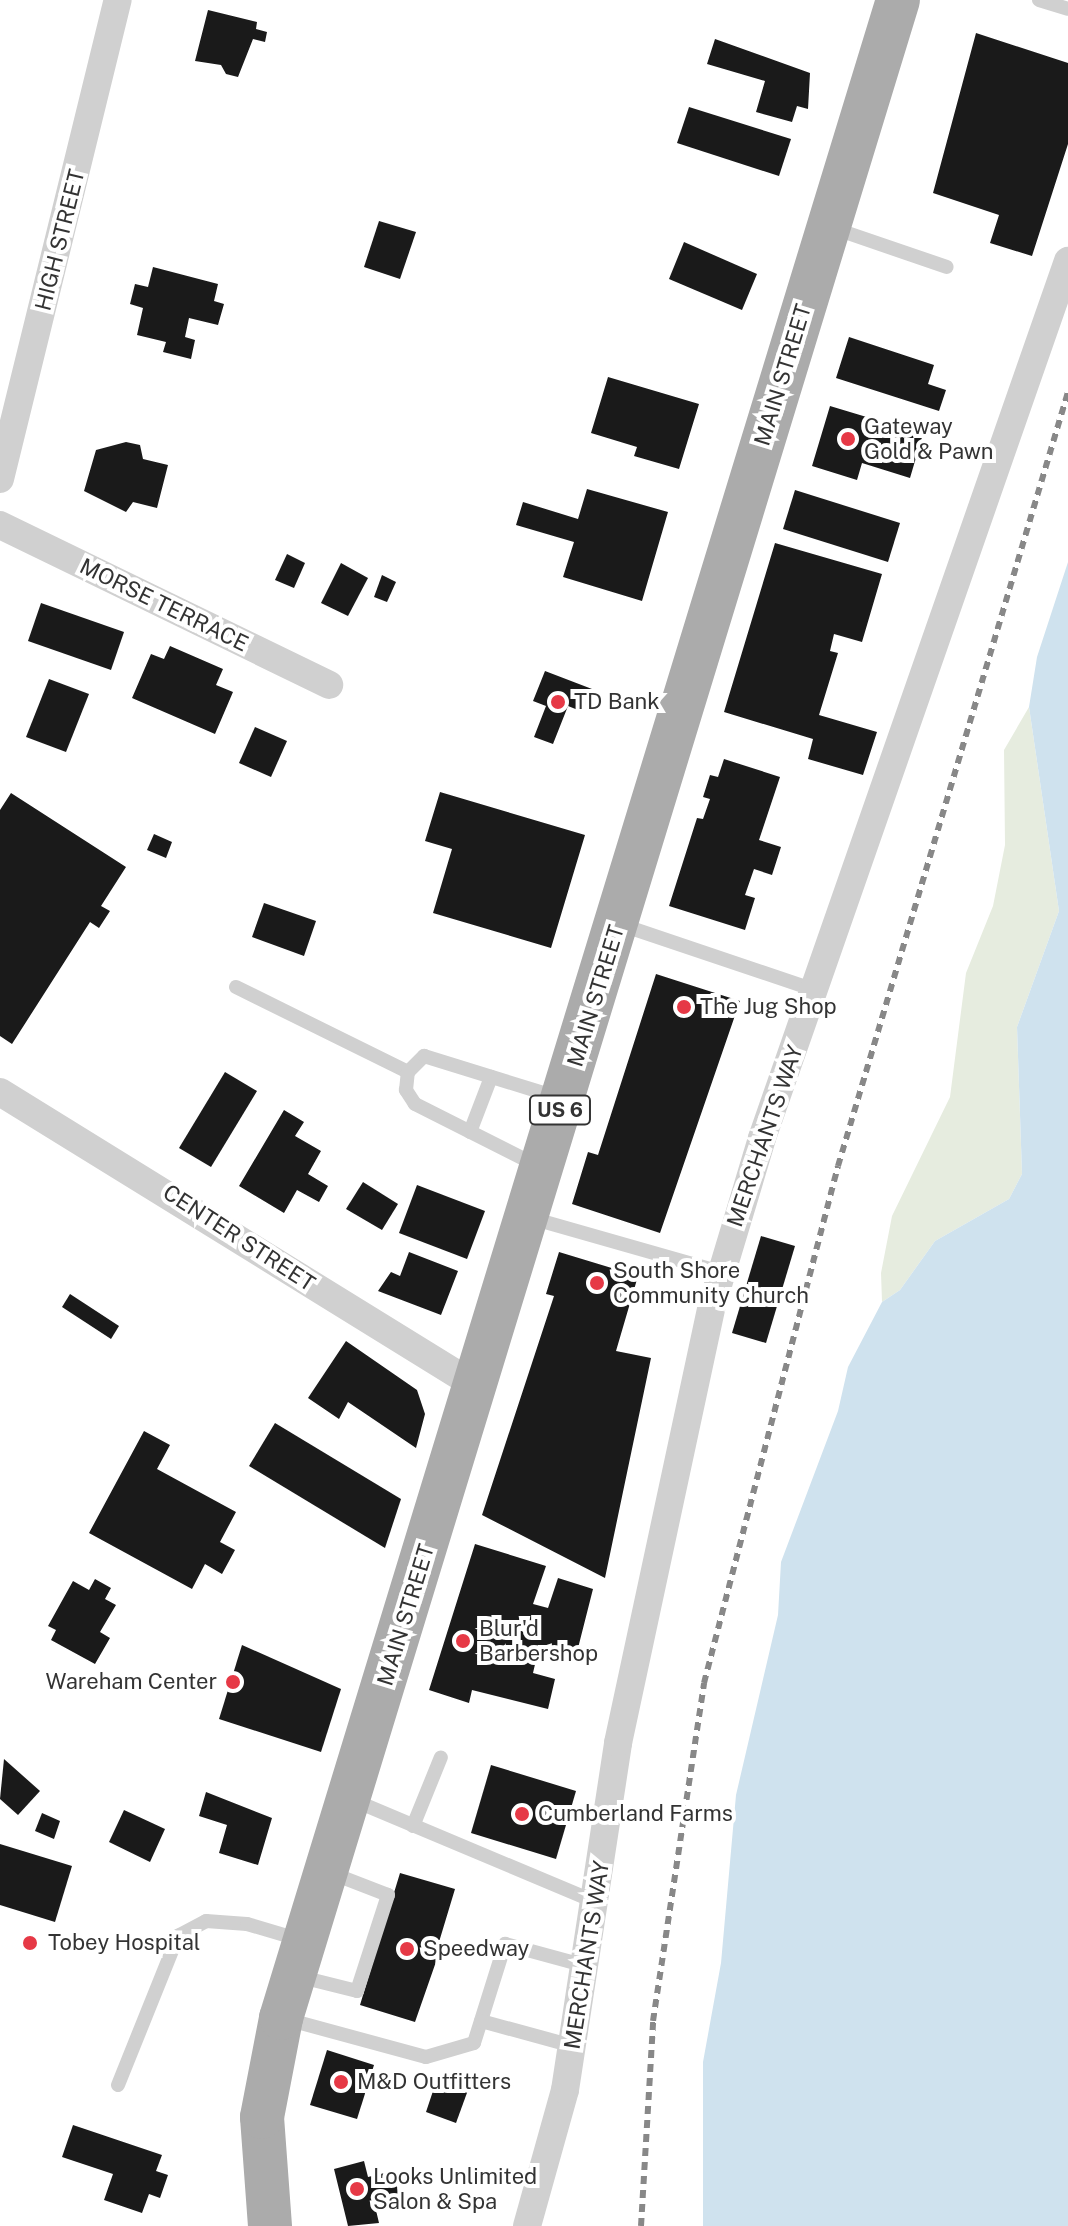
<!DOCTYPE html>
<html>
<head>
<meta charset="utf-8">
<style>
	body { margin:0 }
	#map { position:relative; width:1068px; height:2226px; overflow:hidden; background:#fff; font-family:"Public Sans",sans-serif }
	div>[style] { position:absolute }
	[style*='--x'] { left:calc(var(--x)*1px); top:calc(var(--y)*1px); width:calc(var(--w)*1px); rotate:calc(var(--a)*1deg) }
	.green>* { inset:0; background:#e6ecdf }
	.water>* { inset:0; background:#cfe2ee }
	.building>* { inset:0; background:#1a1a1a }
	.lane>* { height:14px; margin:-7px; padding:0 7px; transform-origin:7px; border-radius:7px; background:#d0d0d0 }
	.street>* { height:28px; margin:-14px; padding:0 14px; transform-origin:14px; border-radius:14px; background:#d0d0d0 }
	.primary>* { height:44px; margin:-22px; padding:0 22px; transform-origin:22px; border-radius:22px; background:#ababab }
	.rail>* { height:6px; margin-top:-3px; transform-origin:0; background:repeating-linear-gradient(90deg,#888 0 8px,transparent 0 14px) }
	.dots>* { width:22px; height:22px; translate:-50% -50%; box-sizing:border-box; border:4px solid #fff; border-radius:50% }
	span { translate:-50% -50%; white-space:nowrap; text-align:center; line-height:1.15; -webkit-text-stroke:8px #fff; paint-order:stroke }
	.shield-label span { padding:2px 6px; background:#fff; border:2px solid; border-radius:6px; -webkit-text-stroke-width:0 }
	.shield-label { font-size:20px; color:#333; font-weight:700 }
	.street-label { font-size:22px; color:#333 }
	.poi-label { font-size:22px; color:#333 }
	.left { translate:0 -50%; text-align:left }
	.right { translate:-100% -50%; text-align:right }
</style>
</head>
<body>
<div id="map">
	<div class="green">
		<i style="clip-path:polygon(1029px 707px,1059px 911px,1017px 1027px,1022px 1174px,1009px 1199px,935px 1241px,900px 1290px,882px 1302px,881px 1273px,892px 1216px,950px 1097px,966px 973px,993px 906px,1005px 845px,1004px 750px)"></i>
	</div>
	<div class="water">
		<i style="clip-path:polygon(1068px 562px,1068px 2226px,703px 2226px,703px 2062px,721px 1963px,736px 1795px,778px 1615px,781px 1562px,838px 1411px,848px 1367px,882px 1302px,900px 1290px,935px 1241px,1009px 1199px,1022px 1174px,1017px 1027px,1059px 911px,1029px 707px,1037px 657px)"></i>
	</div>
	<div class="building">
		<i style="clip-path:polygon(208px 10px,257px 22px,256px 29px,267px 32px,265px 42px,253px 39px,238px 77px,226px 74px,221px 65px,195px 61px)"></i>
		<i style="clip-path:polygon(976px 33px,1068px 63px,1068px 144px,1032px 256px,990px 243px,999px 215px,933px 193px)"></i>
		<i style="clip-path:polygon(715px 39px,810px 73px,808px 109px,797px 106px,792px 122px,756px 112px,765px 81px,707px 64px)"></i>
		<i style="clip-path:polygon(689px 107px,791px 139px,779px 176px,677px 143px)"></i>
		<i style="clip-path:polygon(379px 221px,416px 232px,400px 279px,364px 267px)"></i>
		<i style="clip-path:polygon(684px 242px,757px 274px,742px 310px,669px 279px)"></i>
		<i style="clip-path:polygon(153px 267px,218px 284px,214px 301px,224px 304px,218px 325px,189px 318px,185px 337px,195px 340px,191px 359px,163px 352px,166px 342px,137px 335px,143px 308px,130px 304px,135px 284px,148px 287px)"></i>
		<i style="clip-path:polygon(849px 337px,934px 365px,928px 384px,946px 390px,939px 411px,836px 378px)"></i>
		<i style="clip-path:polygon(608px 377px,699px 404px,679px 469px,634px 456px,637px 447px,591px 433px)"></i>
		<i style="clip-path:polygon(830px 406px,923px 434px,910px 478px,862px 463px,857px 480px,812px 466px)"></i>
		<i style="clip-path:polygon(126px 442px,140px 445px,143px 459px,168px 465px,157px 508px,133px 502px,126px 512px,84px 491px,96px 450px)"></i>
		<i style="clip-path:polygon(587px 489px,668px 512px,642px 601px,563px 577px,574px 542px,516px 525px,523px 502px,578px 519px)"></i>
		<i style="clip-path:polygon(795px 490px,900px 523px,888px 562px,783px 529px)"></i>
		<i style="clip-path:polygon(775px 543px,882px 574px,862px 642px,834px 634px,830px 651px,838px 653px,819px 715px,877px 732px,863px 775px,808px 759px,813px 739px,724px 712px)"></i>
		<i style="clip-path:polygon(287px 554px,305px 563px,294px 588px,275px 580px)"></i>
		<i style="clip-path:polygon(341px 563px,368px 578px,348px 616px,321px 603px)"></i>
		<i style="clip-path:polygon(382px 575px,396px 582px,387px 602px,374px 597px)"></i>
		<i style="clip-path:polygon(41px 603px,124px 632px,111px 670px,28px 641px)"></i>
		<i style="clip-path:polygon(170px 646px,223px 669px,216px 685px,233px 692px,215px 734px,132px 698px,151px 654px,164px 659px)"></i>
		<i style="clip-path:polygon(545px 671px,592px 689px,583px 712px,568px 706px,553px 744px,534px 737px,546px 706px,533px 701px)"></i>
		<i style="clip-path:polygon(49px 679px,89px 694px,66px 752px,26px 737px)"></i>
		<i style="clip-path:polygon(255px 727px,287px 741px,271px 777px,239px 763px)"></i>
		<i style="clip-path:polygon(724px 759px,780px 777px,759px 840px,781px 847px,772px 875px,754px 869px,745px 895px,755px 898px,745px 930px,669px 906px,697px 818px,703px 819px,710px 799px,703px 797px,710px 775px,718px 777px)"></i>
		<i style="clip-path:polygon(440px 792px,585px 835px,551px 948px,433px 913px,452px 849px,425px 841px)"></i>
		<i style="clip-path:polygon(11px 793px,126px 867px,101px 906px,110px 911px,99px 928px,90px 922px,12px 1044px,0 1036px,0 810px)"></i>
		<i style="clip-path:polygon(154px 834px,172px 842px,166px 858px,147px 850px)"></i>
		<i style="clip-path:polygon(264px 903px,316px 921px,304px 956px,252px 937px)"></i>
		<i style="clip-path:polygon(656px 974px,740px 1001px,660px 1233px,572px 1204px,588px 1152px,598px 1155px)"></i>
		<i style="clip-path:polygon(225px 1072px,257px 1091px,211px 1167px,179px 1148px)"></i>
		<i style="clip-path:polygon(284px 1110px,304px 1122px,295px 1136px,321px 1151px,308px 1174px,328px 1186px,319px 1202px,297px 1190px,284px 1213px,239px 1186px)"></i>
		<i style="clip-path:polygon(363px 1182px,398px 1204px,382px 1230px,346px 1209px)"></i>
		<i style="clip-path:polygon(417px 1185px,485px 1211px,467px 1259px,399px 1233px)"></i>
		<i style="clip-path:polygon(761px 1236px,795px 1246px,766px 1343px,732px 1333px)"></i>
		<i style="clip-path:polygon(409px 1252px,458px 1271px,441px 1315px,378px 1291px,391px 1272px,400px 1276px)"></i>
		<i style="clip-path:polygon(559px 1252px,638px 1276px,616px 1351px,651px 1358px,605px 1578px,482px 1515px,554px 1296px,546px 1294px)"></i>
		<i style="clip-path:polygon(70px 1294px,119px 1326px,111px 1339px,62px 1307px)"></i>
		<i style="clip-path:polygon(346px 1341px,417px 1390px,425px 1414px,416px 1448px,348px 1402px,339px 1419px,308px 1398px)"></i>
		<i style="clip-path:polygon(275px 1423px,401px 1499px,385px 1548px,249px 1466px)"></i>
		<i style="clip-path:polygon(144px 1431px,170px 1445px,157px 1469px,236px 1512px,220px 1542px,235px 1550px,222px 1574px,205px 1564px,192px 1589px,89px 1533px)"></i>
		<i style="clip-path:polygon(475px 1544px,546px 1566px,533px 1604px,548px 1608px,558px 1578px,593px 1589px,576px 1656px,539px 1647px,533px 1673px,555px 1679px,548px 1709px,472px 1690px,469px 1703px,429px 1690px)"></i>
		<i style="clip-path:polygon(95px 1579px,111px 1588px,105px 1599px,116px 1605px,100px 1632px,110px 1638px,95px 1664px,51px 1640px,56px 1630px,48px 1626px,73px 1581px,89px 1590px)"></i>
		<i style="clip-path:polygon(242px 1645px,341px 1689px,321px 1752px,219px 1719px)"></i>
		<i style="clip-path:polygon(4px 1759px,40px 1791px,18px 1815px,0 1799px)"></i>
		<i style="clip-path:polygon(491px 1765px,576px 1791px,556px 1859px,471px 1833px)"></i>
		<i style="clip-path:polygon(206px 1792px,272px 1818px,258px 1865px,219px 1853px,227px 1825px,199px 1816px)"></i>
		<i style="clip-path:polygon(124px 1810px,165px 1829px,150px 1862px,109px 1842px)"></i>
		<i style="clip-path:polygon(42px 1813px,60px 1821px,54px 1839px,35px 1831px)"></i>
		<i style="clip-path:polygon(0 1844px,72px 1866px,55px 1922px,0 1905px)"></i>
		<i style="clip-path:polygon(400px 1873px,455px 1889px,439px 1942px,451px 1945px,447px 1958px,438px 1956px,415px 2022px,360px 2005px)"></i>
		<i style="clip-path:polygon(327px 2050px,374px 2065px,357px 2119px,310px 2105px)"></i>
		<i style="clip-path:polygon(437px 2079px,468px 2090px,456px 2123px,426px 2112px)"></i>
		<i style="clip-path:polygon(73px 2125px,162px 2155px,156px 2171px,168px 2175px,160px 2198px,149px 2194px,142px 2213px,104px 2200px,113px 2174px,62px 2157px)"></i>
		<i style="clip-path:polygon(364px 2161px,368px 2177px,393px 2171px,400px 2199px,375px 2206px,379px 2223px,348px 2226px,334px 2169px)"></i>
	</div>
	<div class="lane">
		<i style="--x:1039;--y:0;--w:30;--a:17"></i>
		<i style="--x:833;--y:228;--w:120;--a:18.9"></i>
		<i style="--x:619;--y:924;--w:207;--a:18.6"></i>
		<i style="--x:236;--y:987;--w:192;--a:26.3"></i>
		<i style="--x:470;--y:1132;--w:59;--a:-69.1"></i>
		<i style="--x:536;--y:1165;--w:136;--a:-153.2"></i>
		<i style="--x:415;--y:1104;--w:17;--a:-123"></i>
		<i style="--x:406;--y:1090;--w:18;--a:-84"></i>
		<i style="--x:408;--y:1072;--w:23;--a:-45"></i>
		<i style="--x:424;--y:1056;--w:142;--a:17.2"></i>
		<i style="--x:531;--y:1218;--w:198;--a:15.9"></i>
		<i style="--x:353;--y:1800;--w:264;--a:22.8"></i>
		<i style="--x:413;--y:1826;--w:74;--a:-67.9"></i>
		<i style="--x:297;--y:1976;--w:62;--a:14"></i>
		<i style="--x:357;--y:1991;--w:101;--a:-72.1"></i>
		<i style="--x:388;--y:1895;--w:61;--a:-158.9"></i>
		<i style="--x:286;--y:2019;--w:145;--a:15.2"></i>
		<i style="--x:426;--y:2057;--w:50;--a:-16.3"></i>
		<i style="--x:474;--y:2043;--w:104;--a:-72.6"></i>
		<i style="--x:505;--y:1944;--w:84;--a:15.2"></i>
		<i style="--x:481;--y:2021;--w:95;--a:15.2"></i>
		<i style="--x:118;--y:2085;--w:161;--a:-68.1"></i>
		<i style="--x:178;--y:1936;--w:32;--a:-28"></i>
		<i style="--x:206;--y:1921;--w:41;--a:4.2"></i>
		<i style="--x:247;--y:1924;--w:56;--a:16.5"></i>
	</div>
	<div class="street">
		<i style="--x:0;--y:479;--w:493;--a:-76.2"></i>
		<i style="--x:0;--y:525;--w:366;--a:25.9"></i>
		<i style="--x:0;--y:1092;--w:559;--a:31.7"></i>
		<i style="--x:527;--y:2226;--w:141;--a:-74.4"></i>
		<i style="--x:565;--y:2090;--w:351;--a:-81.3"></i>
		<i style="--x:618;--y:1743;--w:448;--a:-77.9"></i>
		<i style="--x:712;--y:1305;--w:174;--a:-73.3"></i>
		<i style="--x:762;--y:1138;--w:929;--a:-70.77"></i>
	</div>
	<div class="primary">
		<i style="--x:270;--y:2226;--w:109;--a:-94.2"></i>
		<i style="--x:262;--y:2117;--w:101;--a:-79.1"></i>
		<i style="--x:281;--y:2018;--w:2110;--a:-73"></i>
	</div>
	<div class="rail">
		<i style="--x:641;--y:2226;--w:205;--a:-86.6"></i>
		<i style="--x:653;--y:2021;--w:342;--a:-81.4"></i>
		<i style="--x:704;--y:1683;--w:534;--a:-75.47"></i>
		<i style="--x:838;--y:1166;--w:807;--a:-73.45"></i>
	</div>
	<div class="dots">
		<i style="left:848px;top:439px;background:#e63946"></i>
		<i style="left:558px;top:702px;background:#e63946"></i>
		<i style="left:684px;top:1007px;background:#e63946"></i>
		<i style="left:597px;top:1283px;background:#e63946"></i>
		<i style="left:463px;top:1641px;background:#e63946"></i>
		<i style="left:233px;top:1682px;background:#e63946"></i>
		<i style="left:522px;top:1814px;background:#e63946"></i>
		<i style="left:30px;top:1943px;background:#e63946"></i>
		<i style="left:407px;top:1949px;background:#e63946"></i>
		<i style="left:341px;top:2082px;background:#e63946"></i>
		<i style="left:357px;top:2189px;background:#e63946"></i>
	</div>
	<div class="shield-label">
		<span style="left:560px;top:1110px">US 6</span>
	</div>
	<div class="street-label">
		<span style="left:60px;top:240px;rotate:-76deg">HIGH STREET</span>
		<span style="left:783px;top:375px;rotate:-73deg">MAIN STREET</span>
		<span style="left:164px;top:605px;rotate:26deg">MORSE TERRACE</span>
		<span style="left:596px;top:996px;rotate:-73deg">MAIN STREET</span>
		<span style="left:765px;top:1136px;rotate:-71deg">MERCHANTS WAY</span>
		<span style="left:239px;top:1238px;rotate:33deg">CENTER STREET</span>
		<span style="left:406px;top:1615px;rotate:-73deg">MAIN STREET</span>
		<span style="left:587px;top:1955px;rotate:-81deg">MERCHANTS WAY</span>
	</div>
	<div class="poi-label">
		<span class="left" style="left:864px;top:439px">Gateway<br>Gold &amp; Pawn</span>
		<span class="left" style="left:574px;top:702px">TD Bank</span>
		<span class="left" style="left:700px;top:1007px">The Jug Shop</span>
		<span class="left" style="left:613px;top:1283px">South Shore<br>Community Church</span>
		<span class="left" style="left:479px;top:1641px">Blur'd<br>Barbershop</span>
		<span class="right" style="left:217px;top:1682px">Wareham Center</span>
		<span class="left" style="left:538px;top:1814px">Cumberland Farms</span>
		<span class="left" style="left:48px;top:1943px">Tobey Hospital</span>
		<span class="left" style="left:423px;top:1949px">Speedway</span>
		<span class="left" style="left:357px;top:2082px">M&amp;D Outfitters</span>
		<span class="left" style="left:373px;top:2189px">Looks Unlimited<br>Salon &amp; Spa</span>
	</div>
</div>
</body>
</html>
